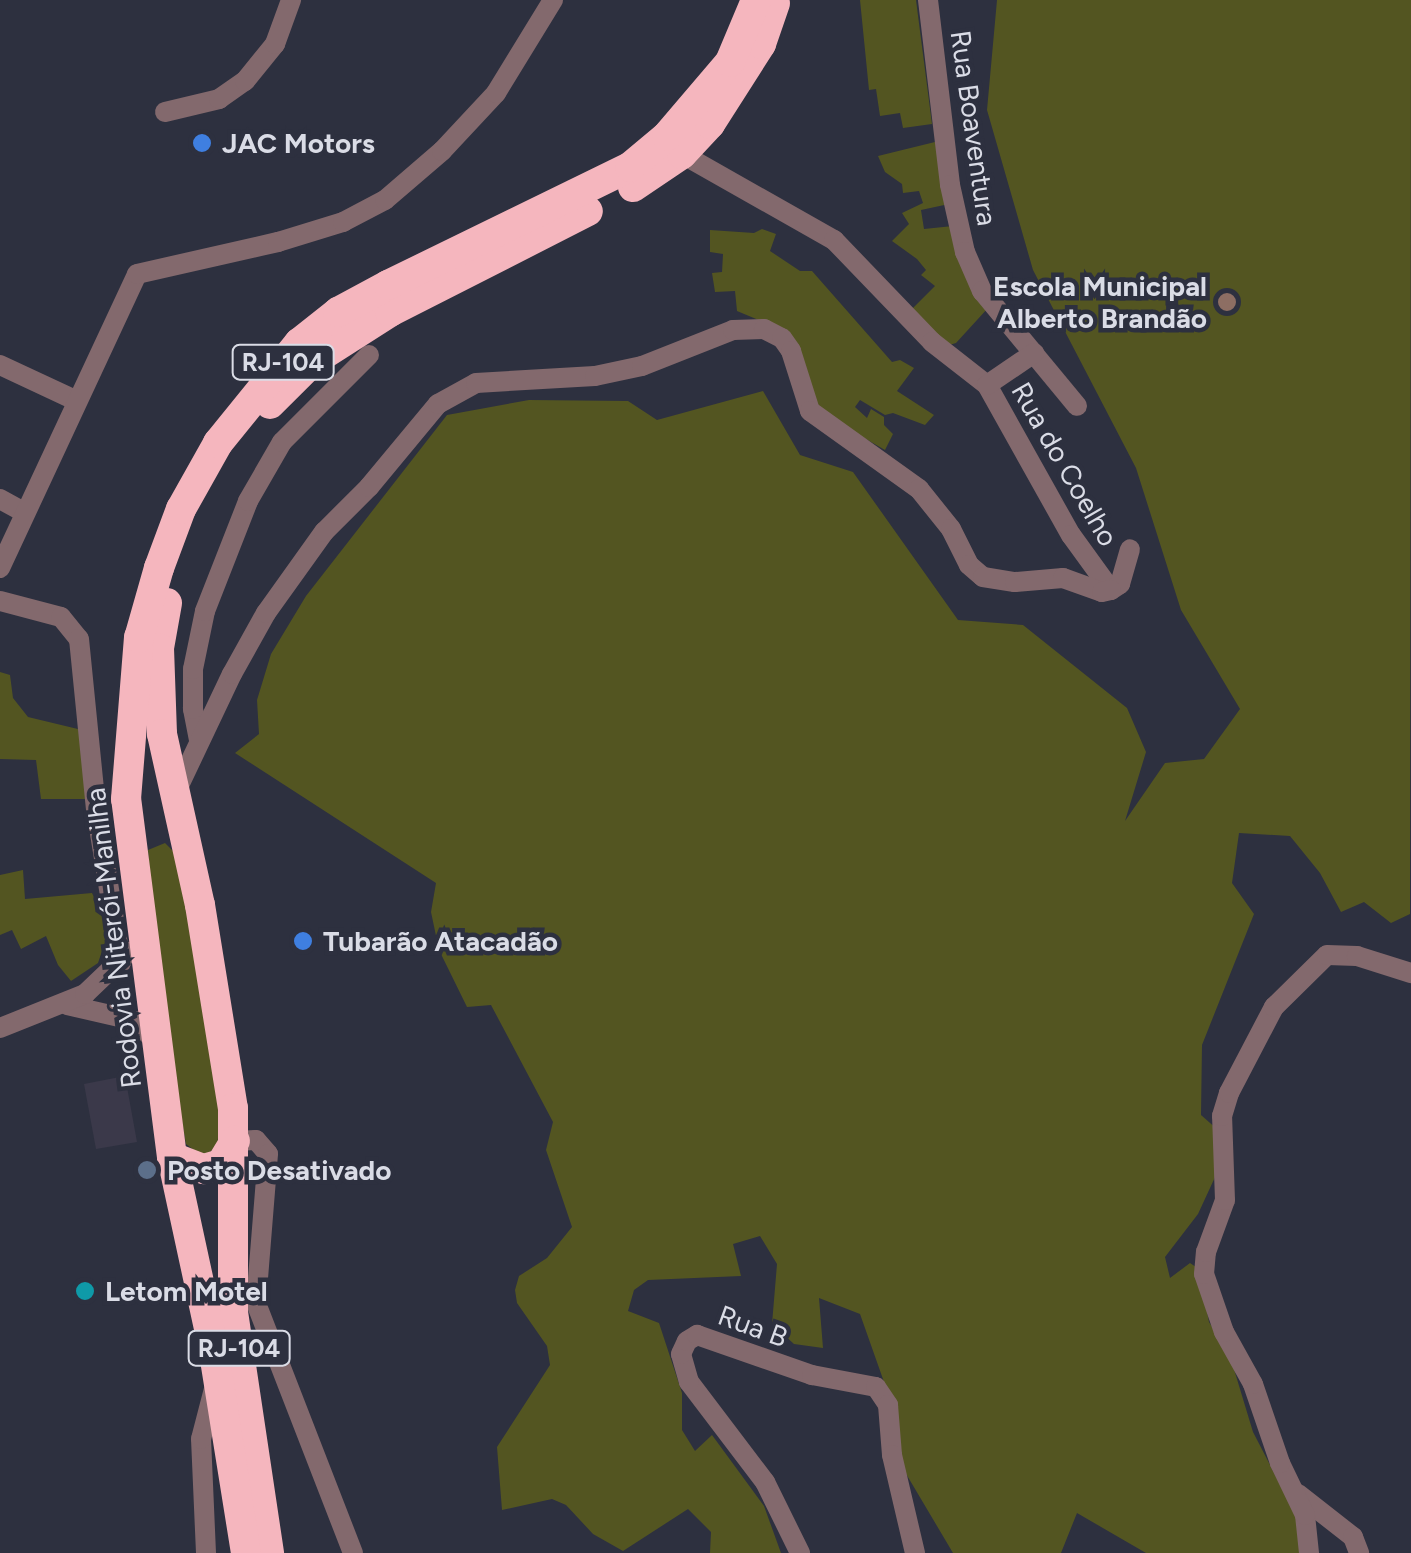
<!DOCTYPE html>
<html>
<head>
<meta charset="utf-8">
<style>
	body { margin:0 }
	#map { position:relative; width:1411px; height:1553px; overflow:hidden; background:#2d303f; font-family:Figtree,sans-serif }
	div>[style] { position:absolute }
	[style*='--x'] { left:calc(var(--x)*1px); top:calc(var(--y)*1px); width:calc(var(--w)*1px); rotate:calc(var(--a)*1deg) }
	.commercial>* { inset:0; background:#3b394a }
	.green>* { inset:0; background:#535521 }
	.minor>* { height:20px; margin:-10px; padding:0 10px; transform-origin:10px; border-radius:10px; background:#83696d }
	.highway>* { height:30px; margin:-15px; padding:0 15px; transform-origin:15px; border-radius:15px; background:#f5b6be }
	.dots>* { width:28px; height:28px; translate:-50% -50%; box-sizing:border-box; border:5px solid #2d303f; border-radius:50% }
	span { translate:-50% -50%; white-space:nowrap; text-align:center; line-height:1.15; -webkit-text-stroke:9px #2d303f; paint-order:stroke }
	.shield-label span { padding:2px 8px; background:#2d303f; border:2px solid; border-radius:8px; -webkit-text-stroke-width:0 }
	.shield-label { font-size:25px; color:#dadce6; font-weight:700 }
	.street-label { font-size:28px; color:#dadce6 }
	.poi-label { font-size:28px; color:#dadce6; font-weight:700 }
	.left { translate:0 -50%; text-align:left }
	.right { translate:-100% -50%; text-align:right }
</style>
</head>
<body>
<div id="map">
	<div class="commercial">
		<i style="clip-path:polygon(125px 1076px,137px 1142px,96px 1149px,84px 1084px)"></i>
	</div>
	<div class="green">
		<i style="clip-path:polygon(860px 0,916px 0,932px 124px,903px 128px,900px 113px,880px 116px,876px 89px,869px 90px)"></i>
		<i style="clip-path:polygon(997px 0,1411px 0,1410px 914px,1391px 923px,1364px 902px,1341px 912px,1320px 873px,1290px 836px,1239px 833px,1232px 883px,1254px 914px,1202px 1045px,1201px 1115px,1218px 1130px,1216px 1175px,1198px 1214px,1165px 1257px,1170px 1278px,1190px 1263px,1199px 1269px,1209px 1322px,1230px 1356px,1253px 1432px,1300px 1523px,1301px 1553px,1146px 1553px,1077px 1513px,1061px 1553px,953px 1553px,902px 1467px,896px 1416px,860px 1314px,819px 1298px,823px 1348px,794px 1344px,772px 1324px,777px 1264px,760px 1236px,733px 1244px,741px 1276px,648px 1280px,634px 1290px,628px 1311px,659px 1323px,682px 1393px,682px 1430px,695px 1451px,712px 1435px,764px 1506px,781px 1553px,710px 1553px,711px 1532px,688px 1509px,623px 1551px,593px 1534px,566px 1505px,552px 1499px,502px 1510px,497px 1447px,550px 1365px,547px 1346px,517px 1303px,515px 1290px,519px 1276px,547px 1258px,572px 1227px,546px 1150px,553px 1122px,491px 1005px,467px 1007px,439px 950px,431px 912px,436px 883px,235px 753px,259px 734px,257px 700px,271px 654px,306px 596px,447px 415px,529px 400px,628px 401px,657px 420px,763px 391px,800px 455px,853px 472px,958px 620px,1023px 625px,1127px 708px,1146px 752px,1125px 821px,1165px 763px,1204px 759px,1240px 709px,1181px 610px,1136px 468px,1033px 270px,987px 110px)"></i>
		<i style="clip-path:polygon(939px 141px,949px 204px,921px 210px,924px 229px,953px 226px,988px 308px,956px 343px,946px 346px,910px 311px,935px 286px,921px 275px,926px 270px,917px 259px,892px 241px,909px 224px,902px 213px,923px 203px,919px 191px,903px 193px,902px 184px,885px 172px,878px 156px)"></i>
		<i style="clip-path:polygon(762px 229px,776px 234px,770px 251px,800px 271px,812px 271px,892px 362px,900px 360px,914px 368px,897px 391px,934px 415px,925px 425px,893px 413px,885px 415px,860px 400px,855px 407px,867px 418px,871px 409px,884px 417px,884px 425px,893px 434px,885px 450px,845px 427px,819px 406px,766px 323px,737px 311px,735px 291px,715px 292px,712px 273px,722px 272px,723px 254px,710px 252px,710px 230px,754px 233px)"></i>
		<i style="clip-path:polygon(0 672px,10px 675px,13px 698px,28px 717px,82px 730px,90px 799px,41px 799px,36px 760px,0 759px)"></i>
		<i style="clip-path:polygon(165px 843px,175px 853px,182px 881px,222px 1105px,217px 1147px,208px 1153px,199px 1154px,186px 1144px,159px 989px,148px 850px)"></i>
		<i style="clip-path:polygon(23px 870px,25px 899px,92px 893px,109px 930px,98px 963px,71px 981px,58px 965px,46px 936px,21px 949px,12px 930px,0 935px,0 875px)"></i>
	</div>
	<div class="minor">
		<i style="--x:928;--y:0;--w:186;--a:83.2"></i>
		<i style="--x:950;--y:185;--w:69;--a:77.4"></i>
		<i style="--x:965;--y:252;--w:43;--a:66.4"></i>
		<i style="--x:982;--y:291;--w:149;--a:50.4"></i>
		<i style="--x:165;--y:112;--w:56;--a:-13.5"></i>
		<i style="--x:219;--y:99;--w:32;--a:-35"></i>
		<i style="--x:245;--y:81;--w:48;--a:-51"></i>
		<i style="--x:275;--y:44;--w:47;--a:-70"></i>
		<i style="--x:682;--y:154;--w:175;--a:29.5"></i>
		<i style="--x:834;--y:240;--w:141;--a:46.1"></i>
		<i style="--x:932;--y:342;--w:70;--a:38"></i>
		<i style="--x:987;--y:385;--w:172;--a:60.8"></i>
		<i style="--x:1071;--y:535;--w:68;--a:54"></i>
		<i style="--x:0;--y:365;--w:83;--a:25"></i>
		<i style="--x:987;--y:385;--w:57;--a:-34.2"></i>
		<i style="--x:0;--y:499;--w:26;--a:29"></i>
		<i style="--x:0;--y:568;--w:324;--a:-65"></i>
		<i style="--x:137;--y:274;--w:145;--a:-12.8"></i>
		<i style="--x:278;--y:242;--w:68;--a:-17.1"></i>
		<i style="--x:343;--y:222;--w:47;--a:-27.6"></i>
		<i style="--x:385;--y:200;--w:75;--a:-40.7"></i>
		<i style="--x:442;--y:151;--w:79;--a:-47"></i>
		<i style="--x:496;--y:93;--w:109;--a:-58.5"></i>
		<i style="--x:1111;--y:590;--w:11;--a:-34"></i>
		<i style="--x:1120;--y:584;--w:36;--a:-74"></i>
		<i style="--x:0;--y:601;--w:63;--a:14.7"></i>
		<i style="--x:61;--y:617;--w:28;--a:51"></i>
		<i style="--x:79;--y:639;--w:171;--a:84.3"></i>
		<i style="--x:96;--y:809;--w:156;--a:80.8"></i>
		<i style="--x:199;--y:740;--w:32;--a:-101"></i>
		<i style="--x:193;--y:709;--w:40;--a:-90"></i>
		<i style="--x:193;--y:669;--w:59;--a:-78.3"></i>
		<i style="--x:205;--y:611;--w:118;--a:-68.6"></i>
		<i style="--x:248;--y:501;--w:68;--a:-60"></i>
		<i style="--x:282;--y:442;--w:123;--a:-45"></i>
		<i style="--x:174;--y:796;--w:135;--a:-64.6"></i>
		<i style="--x:232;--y:674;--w:70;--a:-60.9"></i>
		<i style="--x:266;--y:613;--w:100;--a:-54.4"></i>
		<i style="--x:324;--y:532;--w:64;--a:-45"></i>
		<i style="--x:369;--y:487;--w:108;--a:-50.3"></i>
		<i style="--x:438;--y:404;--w:43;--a:-28.9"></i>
		<i style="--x:476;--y:383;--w:119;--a:-3.4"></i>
		<i style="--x:595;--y:376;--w:48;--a:-12"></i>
		<i style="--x:642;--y:366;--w:98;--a:-21.6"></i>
		<i style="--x:733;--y:330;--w:31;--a:-2"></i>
		<i style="--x:764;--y:329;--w:20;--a:27"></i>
		<i style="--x:782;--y:338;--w:16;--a:55"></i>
		<i style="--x:791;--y:351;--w:63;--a:72.4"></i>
		<i style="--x:810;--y:411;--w:134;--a:35.6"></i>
		<i style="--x:919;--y:489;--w:51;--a:51.3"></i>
		<i style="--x:951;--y:529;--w:40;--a:63.4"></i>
		<i style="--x:969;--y:565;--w:18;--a:41"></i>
		<i style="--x:983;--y:577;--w:32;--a:9"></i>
		<i style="--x:1015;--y:582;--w:48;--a:-4.8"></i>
		<i style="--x:1063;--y:578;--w:41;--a:19.7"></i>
		<i style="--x:1102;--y:592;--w:9;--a:-13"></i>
		<i style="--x:67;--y:1005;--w:67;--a:13"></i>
		<i style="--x:132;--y:1020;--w:32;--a:41"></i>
		<i style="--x:0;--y:1028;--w:92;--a:-21.8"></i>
		<i style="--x:85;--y:994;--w:61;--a:-43.7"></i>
		<i style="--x:235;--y:1141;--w:21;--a:-3"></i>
		<i style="--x:256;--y:1140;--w:18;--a:49"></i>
		<i style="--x:268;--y:1154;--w:149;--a:94.6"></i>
		<i style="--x:256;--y:1303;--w:268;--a:68.8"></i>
		<i style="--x:1298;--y:1494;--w:70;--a:38"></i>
		<i style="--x:1353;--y:1537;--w:17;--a:69"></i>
		<i style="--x:206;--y:1553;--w:114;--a:-92.5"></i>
		<i style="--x:201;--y:1439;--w:60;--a:-75.5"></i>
		<i style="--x:800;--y:1553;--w:79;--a:-116.2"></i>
		<i style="--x:765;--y:1482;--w:126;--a:-127.2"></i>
		<i style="--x:689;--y:1382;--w:29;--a:-106"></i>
		<i style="--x:681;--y:1354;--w:14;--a:-65"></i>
		<i style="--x:687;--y:1341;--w:12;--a:-31"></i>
		<i style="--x:697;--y:1335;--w:122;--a:19.2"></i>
		<i style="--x:812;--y:1375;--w:65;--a:10.6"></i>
		<i style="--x:876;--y:1387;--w:22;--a:56"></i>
		<i style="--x:888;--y:1405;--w:50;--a:85.4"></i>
		<i style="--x:892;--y:1455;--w:101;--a:76.8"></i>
		<i style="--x:1309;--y:1553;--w:38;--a:-96"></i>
		<i style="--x:1305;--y:1515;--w:58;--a:-115.7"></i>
		<i style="--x:1280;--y:1463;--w:83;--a:-108.9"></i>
		<i style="--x:1253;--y:1384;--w:60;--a:-119.1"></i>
		<i style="--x:1224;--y:1332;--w:61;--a:-109"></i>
		<i style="--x:1204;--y:1274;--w:22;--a:-85"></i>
		<i style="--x:1206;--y:1252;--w:55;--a:-69.9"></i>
		<i style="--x:1225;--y:1200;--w:84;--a:-92"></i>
		<i style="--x:1222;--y:1116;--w:24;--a:-73"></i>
		<i style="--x:1229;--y:1093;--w:97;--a:-62.4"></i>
		<i style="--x:1274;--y:1007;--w:74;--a:-44.5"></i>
		<i style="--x:1327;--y:955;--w:30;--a:2"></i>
		<i style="--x:1357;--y:956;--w:57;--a:17.5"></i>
	</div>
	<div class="highway">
		<i style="--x:633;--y:187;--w:59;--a:-34"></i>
		<i style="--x:682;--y:154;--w:41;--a:-47"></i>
		<i style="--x:710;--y:124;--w:95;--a:-57.5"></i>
		<i style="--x:761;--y:44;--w:43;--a:-71.1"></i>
		<i style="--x:270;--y:404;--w:59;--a:-45"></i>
		<i style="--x:312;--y:362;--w:93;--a:-32.7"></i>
		<i style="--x:390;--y:312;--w:222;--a:-27"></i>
		<i style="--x:167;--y:603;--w:46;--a:100.1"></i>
		<i style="--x:159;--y:648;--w:86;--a:88"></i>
		<i style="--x:162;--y:734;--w:175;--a:77.5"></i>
		<i style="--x:200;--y:905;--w:206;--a:80.8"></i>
		<i style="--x:233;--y:1108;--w:204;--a:90"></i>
		<i style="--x:233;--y:1312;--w:244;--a:81.5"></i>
		<i style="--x:172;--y:1157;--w:34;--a:21"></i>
		<i style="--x:204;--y:1169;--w:18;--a:-16"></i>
		<i style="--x:221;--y:1164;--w:27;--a:-59"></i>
		<i style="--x:246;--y:1553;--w:209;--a:-99.1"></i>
		<i style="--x:213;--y:1347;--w:194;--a:-102.2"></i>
		<i style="--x:172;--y:1157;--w:361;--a:-97.3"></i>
		<i style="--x:126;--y:799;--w:162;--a:-85.4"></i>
		<i style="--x:139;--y:638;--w:73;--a:-74.1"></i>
		<i style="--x:159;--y:568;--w:63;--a:-69.6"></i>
		<i style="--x:181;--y:509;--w:76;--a:-60.7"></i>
		<i style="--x:218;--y:443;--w:129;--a:-51"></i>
		<i style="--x:299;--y:343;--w:50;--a:-38.5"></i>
		<i style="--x:338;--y:312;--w:57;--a:-28.4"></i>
		<i style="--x:388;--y:285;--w:269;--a:-26"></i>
		<i style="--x:630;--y:167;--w:48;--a:-40"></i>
		<i style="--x:667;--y:136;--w:97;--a:-49.6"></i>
		<i style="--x:730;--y:62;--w:67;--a:-67.2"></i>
	</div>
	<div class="dots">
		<i style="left:202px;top:143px;background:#3f7fe0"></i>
		<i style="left:1227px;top:302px;background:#8d6e63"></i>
		<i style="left:303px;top:941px;background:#3f7fe0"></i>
		<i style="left:147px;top:1170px;background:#5c6f8a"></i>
		<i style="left:85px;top:1291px;background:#0f9aa8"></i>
	</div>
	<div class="shield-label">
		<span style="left:283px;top:362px">RJ-104</span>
		<span style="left:239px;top:1348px">RJ-104</span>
	</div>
	<div class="street-label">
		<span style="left:974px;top:128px;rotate:82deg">Rua Boaventura</span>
		<span style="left:1065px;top:464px;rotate:60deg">Rua do Coelho</span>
		<span style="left:113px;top:938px;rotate:-97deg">Rodovia Niterói-Manilha</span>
		<span style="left:753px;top:1326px;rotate:20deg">Rua B</span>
	</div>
	<div class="poi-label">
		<span class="left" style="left:222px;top:143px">JAC Motors</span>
		<span class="right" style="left:1207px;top:302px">Escola Municipal<br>Alberto Brandão</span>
		<span class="left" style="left:323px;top:941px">Tubarão Atacadão</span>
		<span class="left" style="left:167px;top:1170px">Posto Desativado</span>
		<span class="left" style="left:105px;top:1291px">Letom Motel</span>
	</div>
</div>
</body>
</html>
